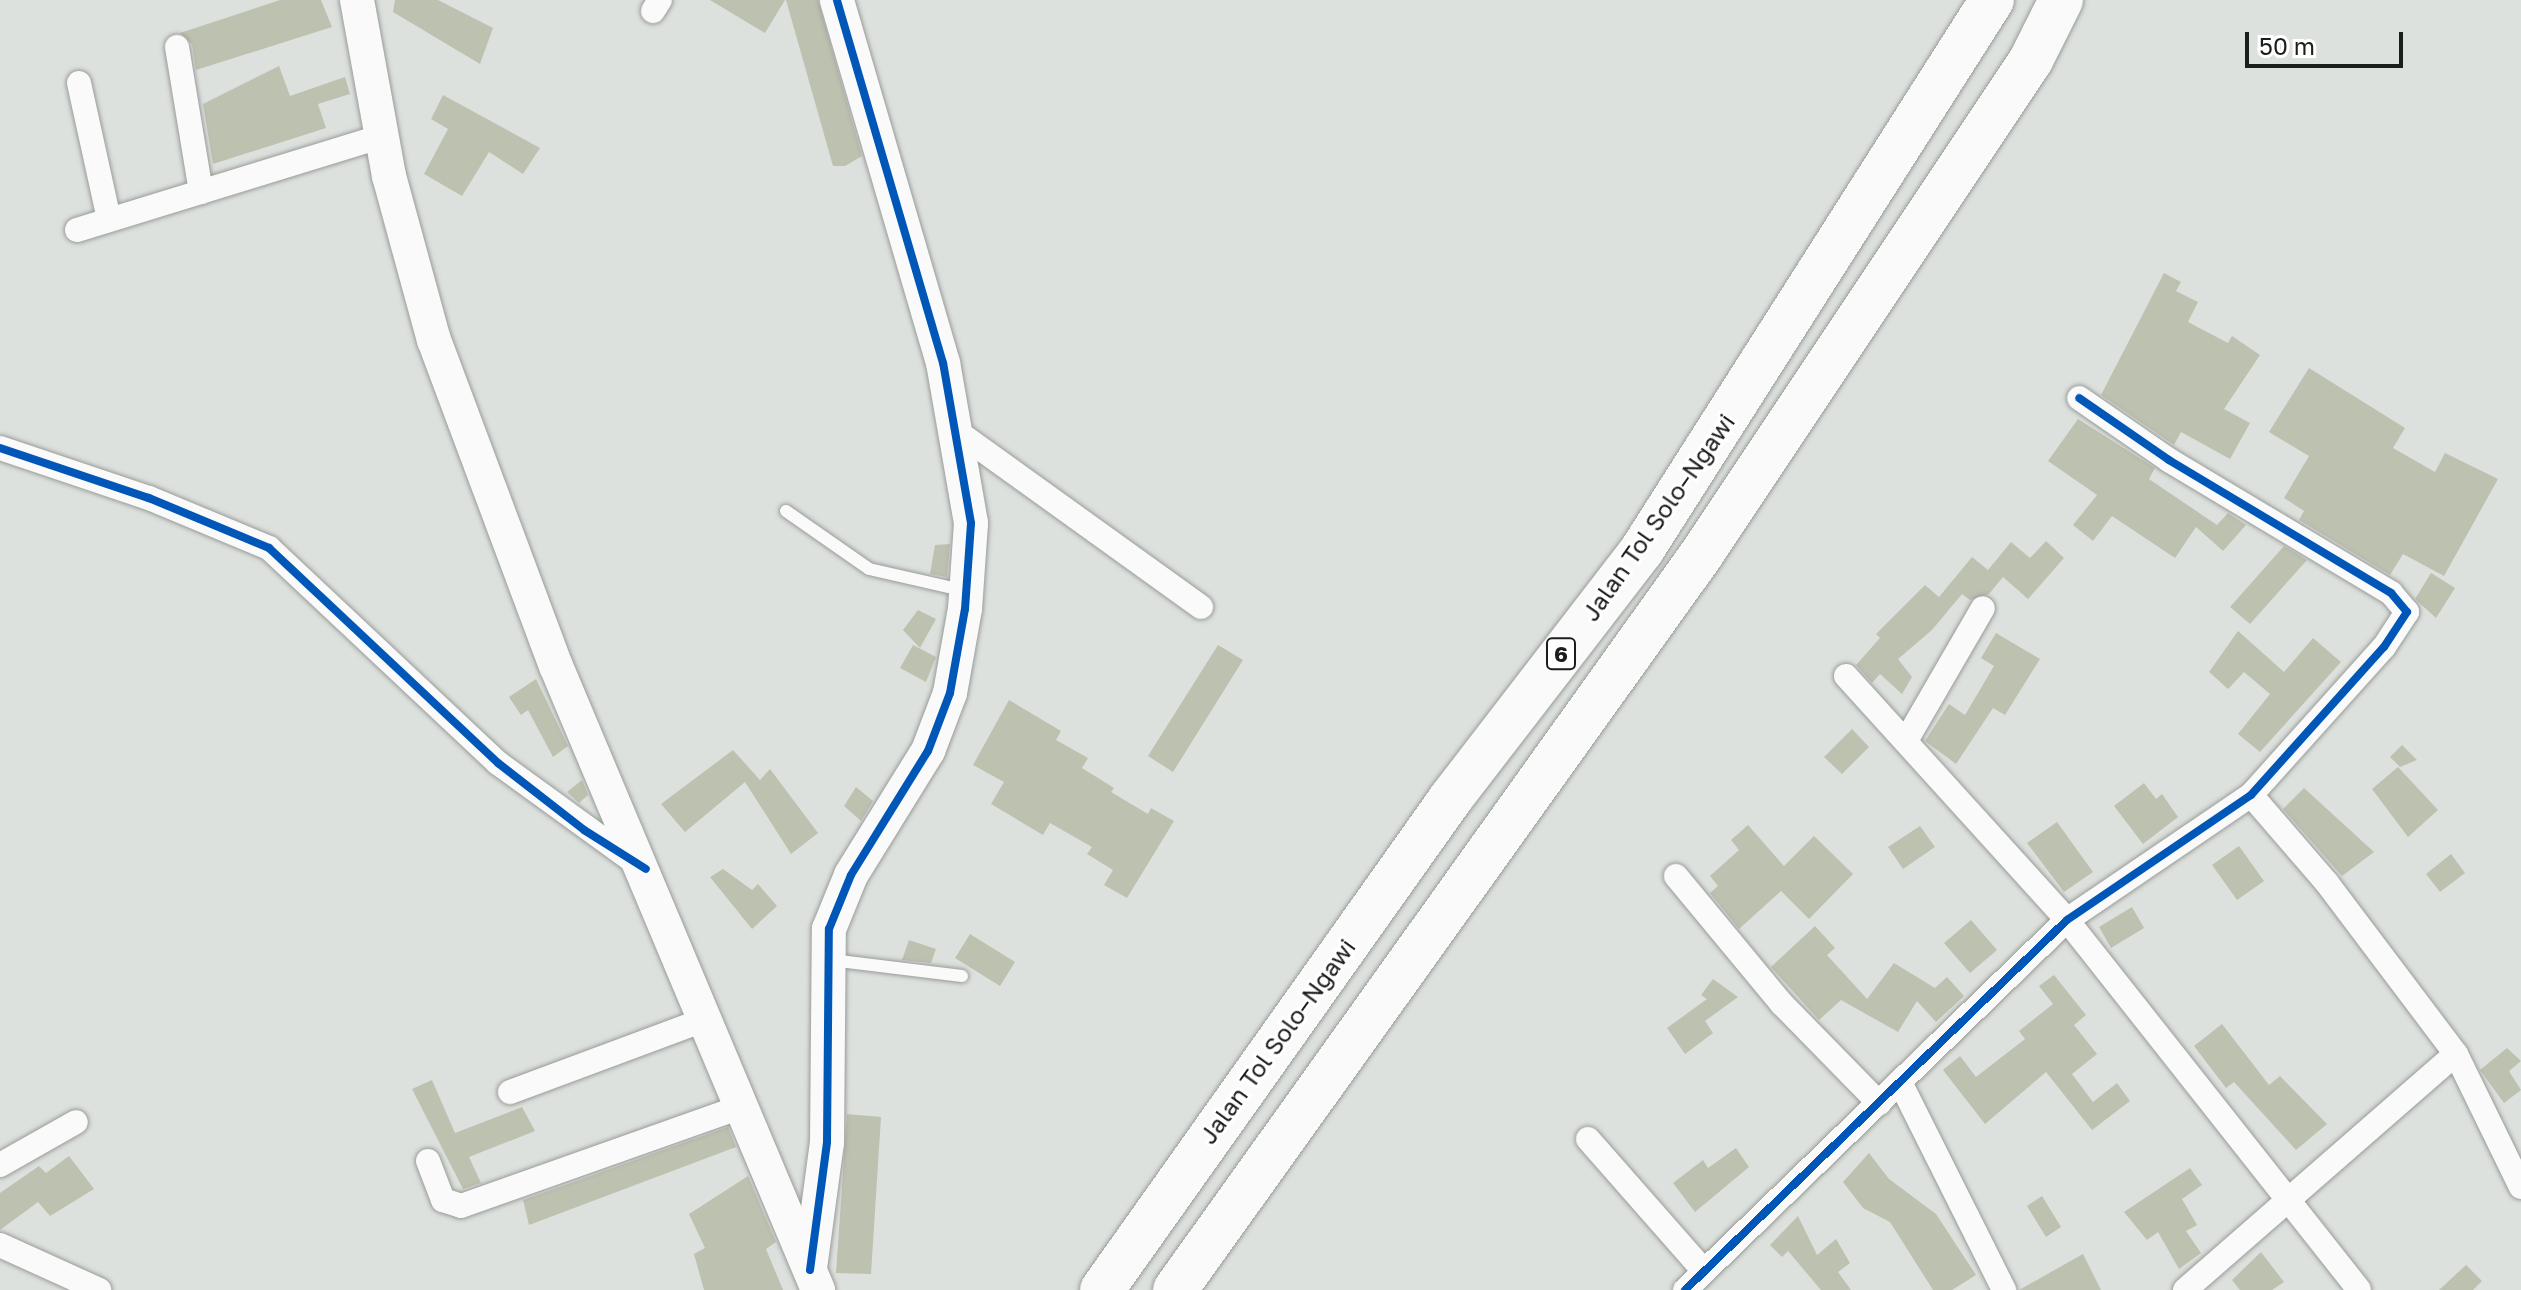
<!DOCTYPE html>
<html>
<head>
<meta charset="utf-8">
<style>
	body { margin:0 }
	#map { position:relative; width:2521px; height:1290px; overflow:hidden; background:#dde1dd; font-family:"Golos Text",sans-serif }
	div>[style] { position:absolute }
	[style*='--x'] { left:calc(var(--x)*1px); top:calc(var(--y)*1px); width:calc(var(--w)*1px); rotate:calc(var(--a)*1deg) }
	.building>* { inset:0; background:#bdc1b0 }
	.roads { filter:drop-shadow(0 0 2px #999c99) drop-shadow(0 0 2px #999c99) }
	.lane>* { height:12px; margin:-6px; padding:0 6px; transform-origin:6px; border-radius:6px; background:#fafafa }
	.street>* { height:24px; margin:-12px; padding:0 12px; transform-origin:12px; border-radius:12px; background:#fafafa }
	.secondary>* { height:34px; margin:-17px; padding:0 17px; transform-origin:17px; border-radius:17px; background:#fafafa }
	.highway>* { height:44px; margin:-22px; padding:0 22px; transform-origin:22px; border-radius:22px; background:#fafafa }
	.cycleway>* { height:8px; margin:-4px; padding:0 4px; transform-origin:4px; border-radius:4px; background:#0057b8 }
	span { translate:-50% -50%; white-space:nowrap; text-align:center; line-height:1.15; -webkit-text-stroke:6px #fff; paint-order:stroke }
	.shield-label span { padding:2px 6px; background:#fff; border:2px solid; border-radius:6px; -webkit-text-stroke-width:0 }
	.shield-label { font-size:22px; color:#1b1e1b; font-weight:700 }
	.street-label { font-size:24px; color:#1b1e1b }
	.scale { position:absolute; left:2245px; top:32px; width:158px; height:36px; box-sizing:border-box; border:4px solid #1b1e1b; border-top:0; padding-left:10px; font-size:24px; line-height:28px; white-space:nowrap; color:#1b1e1b; -webkit-text-stroke:6px #fff; paint-order:stroke }
</style>
</head>
<body>
<div id="map">
	<div class="building">
		<i style="clip-path:polygon(280px 0,321px 0,332px 27px,196px 70px,192px 44px,180px 33px)"></i>
		<i style="clip-path:polygon(395px 0,438px 0,493px 28px,480px 64px,393px 12px)"></i>
		<i style="clip-path:polygon(710px 0,785px 0,765px 33px)"></i>
		<i style="clip-path:polygon(786px 0,818px 0,862px 156px,845px 166px,833px 166px)"></i>
		<i style="clip-path:polygon(279px 66px,290px 96px,345px 77px,350px 94px,318px 104px,326px 128px,213px 164px,203px 104px)"></i>
		<i style="clip-path:polygon(443px 95px,540px 148px,523px 174px,489px 152px,462px 196px,424px 174px,448px 129px,431px 119px)"></i>
		<i style="clip-path:polygon(2164px 273px,2181px 282px,2176px 291px,2198px 302px,2188px 322px,2228px 343px,2232px 336px,2260px 355px,2224px 409px,2250px 423px,2230px 459px,2181px 432px,2174px 445px,2101px 395px)"></i>
		<i style="clip-path:polygon(2309px 368px,2405px 428px,2393px 448px,2435px 472px,2445px 453px,2498px 479px,2444px 576px,2403px 554px,2390px 575px,2299px 520px,2304px 511px,2284px 498px,2309px 456px,2269px 432px)"></i>
		<i style="clip-path:polygon(2078px 419px,2155px 468px,2149px 479px,2217px 525px,2228px 513px,2246px 525px,2223px 551px,2196px 527px,2175px 558px,2112px 516px,2093px 541px,2073px 525px,2097px 495px,2048px 461px)"></i>
		<i style="clip-path:polygon(2046px 541px,2064px 558px,2028px 599px,2003px 577px,1989px 594px,1970px 600px,1962px 594px,1932px 630px,1898px 659px,1912px 677px,1902px 694px,1880px 674px,1872px 683px,1856px 665px,1880px 638px,1876px 634px,1925px 585px,1939px 597px,1972px 557px,1988px 570px,2011px 542px,2030px 558px)"></i>
		<i style="clip-path:polygon(950px 544px,947px 577px,930px 574px,935px 545px)"></i>
		<i style="clip-path:polygon(2284px 546px,2307px 560px,2250px 624px,2230px 607px)"></i>
		<i style="clip-path:polygon(2431px 573px,2455px 588px,2436px 618px,2415px 599px)"></i>
		<i style="clip-path:polygon(918px 610px,936px 619px,920px 648px,903px 630px)"></i>
		<i style="clip-path:polygon(2238px 631px,2284px 672px,2313px 638px,2341px 662px,2260px 752px,2238px 734px,2270px 694px,2244px 672px,2228px 689px,2209px 672px)"></i>
		<i style="clip-path:polygon(1996px 633px,2040px 659px,2005px 715px,1993px 708px,1956px 764px,1925px 741px,1949px 704px,1965px 715px,1994px 666px,1981px 658px)"></i>
		<i style="clip-path:polygon(913px 645px,936px 657px,926px 682px,900px 668px)"></i>
		<i style="clip-path:polygon(1218px 645px,1243px 660px,1173px 772px,1148px 756px)"></i>
		<i style="clip-path:polygon(536px 679px,568px 746px,553px 757px,528px 710px,521px 715px,509px 697px)"></i>
		<i style="clip-path:polygon(1009px 700px,1061px 731px,1056px 740px,1088px 758px,1082px 768px,1114px 788px,1111px 792px,1148px 814px,1151px 808px,1174px 821px,1127px 898px,1104px 885px,1113px 870px,1087px 854px,1092px 847px,1050px 823px,1043px 835px,991px 804px,1004px 782px,973px 765px)"></i>
		<i style="clip-path:polygon(1852px 729px,1869px 747px,1842px 774px,1824px 757px)"></i>
		<i style="clip-path:polygon(2402px 745px,2417px 760px,2400px 767px,2390px 757px)"></i>
		<i style="clip-path:polygon(733px 750px,760px 780px,770px 769px,818px 833px,791px 854px,745px 782px,685px 832px,661px 804px)"></i>
		<i style="clip-path:polygon(2398px 767px,2438px 810px,2408px 837px,2372px 789px)"></i>
		<i style="clip-path:polygon(582px 780px,588px 795px,579px 803px,567px 792px)"></i>
		<i style="clip-path:polygon(2144px 783px,2156px 799px,2162px 794px,2178px 817px,2143px 844px,2114px 806px)"></i>
		<i style="clip-path:polygon(856px 787px,873px 801px,861px 821px,844px 806px)"></i>
		<i style="clip-path:polygon(2304px 788px,2374px 852px,2342px 876px,2283px 809px)"></i>
		<i style="clip-path:polygon(2057px 822px,2093px 872px,2064px 892px,2027px 843px)"></i>
		<i style="clip-path:polygon(1748px 825px,1784px 866px,1814px 836px,1853px 874px,1809px 919px,1781px 891px,1739px 929px,1710px 893px,1718px 886px,1710px 876px,1739px 850px,1731px 840px)"></i>
		<i style="clip-path:polygon(1920px 826px,1935px 847px,1903px 869px,1888px 847px)"></i>
		<i style="clip-path:polygon(2239px 846px,2264px 881px,2237px 900px,2212px 865px)"></i>
		<i style="clip-path:polygon(2451px 854px,2465px 873px,2440px 892px,2426px 874px)"></i>
		<i style="clip-path:polygon(723px 869px,752px 890px,758px 884px,777px 906px,752px 929px,710px 877px)"></i>
		<i style="clip-path:polygon(2132px 907px,2144px 928px,2111px 948px,2099px 927px)"></i>
		<i style="clip-path:polygon(1971px 920px,1997px 950px,1970px 973px,1944px 943px)"></i>
		<i style="clip-path:polygon(1815px 926px,1835px 948px,1827px 955px,1867px 999px,1894px 963px,1935px 988px,1947px 977px,1964px 996px,1936px 1022px,1917px 1001px,1898px 1032px,1841px 1000px,1819px 1020px,1771px 967px)"></i>
		<i style="clip-path:polygon(970px 934px,1015px 962px,1000px 986px,955px 958px)"></i>
		<i style="clip-path:polygon(909px 940px,936px 949px,931px 963px,902px 960px)"></i>
		<i style="clip-path:polygon(2054px 975px,2086px 1015px,2074px 1025px,2097px 1054px,2072px 1074px,2093px 1102px,2117px 1083px,2130px 1101px,2092px 1130px,2046px 1072px,1985px 1124px,1943px 1070px,1960px 1056px,1976px 1077px,2025px 1039px,2019px 1031px,2053px 1004px,2039px 986px)"></i>
		<i style="clip-path:polygon(1713px 979px,1738px 997px,1705px 1021px,1713px 1033px,1685px 1054px,1667px 1028px,1707px 999px,1701px 995px)"></i>
		<i style="clip-path:polygon(2222px 1024px,2269px 1085px,2280px 1076px,2327px 1124px,2296px 1150px,2234px 1082px,2226px 1088px,2194px 1046px)"></i>
		<i style="clip-path:polygon(2507px 1048px,2521px 1061px,2509px 1071px,2521px 1090px,2504px 1103px,2480px 1070px)"></i>
		<i style="clip-path:polygon(432px 1080px,455px 1133px,522px 1107px,535px 1131px,469px 1157px,481px 1183px,463px 1189px,412px 1089px)"></i>
		<i style="clip-path:polygon(847px 1114px,881px 1117px,871px 1274px,836px 1273px)"></i>
		<i style="clip-path:polygon(728px 1127px,736px 1147px,529px 1225px,523px 1200px)"></i>
		<i style="clip-path:polygon(1736px 1148px,1749px 1167px,1695px 1212px,1673px 1183px,1703px 1160px,1708px 1168px)"></i>
		<i style="clip-path:polygon(1869px 1153px,1889px 1179px,1936px 1214px,1976px 1275px,1952px 1290px,1933px 1290px,1890px 1222px,1863px 1208px,1843px 1182px)"></i>
		<i style="clip-path:polygon(69px 1156px,94px 1189px,50px 1216px,38px 1202px,0 1230px,0 1193px,39px 1166px,46px 1173px)"></i>
		<i style="clip-path:polygon(2190px 1168px,2202px 1185px,2182px 1199px,2197px 1225px,2186px 1231px,2201px 1253px,2179px 1269px,2158px 1232px,2147px 1240px,2124px 1212px)"></i>
		<i style="clip-path:polygon(748px 1176px,776px 1242px,766px 1249px,783px 1290px,704px 1290px,694px 1254px,705px 1248px,689px 1214px)"></i>
		<i style="clip-path:polygon(2042px 1196px,2061px 1227px,2046px 1237px,2027px 1206px)"></i>
		<i style="clip-path:polygon(1798px 1216px,1817px 1255px,1836px 1239px,1850px 1263px,1838px 1272px,1851px 1290px,1821px 1290px,1788px 1251px,1782px 1257px,1770px 1245px)"></i>
		<i style="clip-path:polygon(2261px 1252px,2284px 1282px,2272px 1290px,2240px 1290px,2232px 1280px)"></i>
		<i style="clip-path:polygon(2083px 1254px,2101px 1290px,2019px 1290px)"></i>
		<i style="clip-path:polygon(2466px 1265px,2482px 1281px,2473px 1290px,2439px 1290px)"></i>
	</div>
	<div class="roads">
		<div class="lane">
			<i style="--x:786;--y:511;--w:101;--a:34.9"></i>
			<i style="--x:869;--y:569;--w:99;--a:12.8"></i>
			<i style="--x:831;--y:960;--w:132;--a:7"></i>
		</div>
		<div class="street">
			<i style="--x:653;--y:11;--w:13;--a:-58"></i>
			<i style="--x:177;--y:47;--w:147;--a:80.6"></i>
			<i style="--x:79;--y:83;--w:140;--a:77.6"></i>
			<i style="--x:77;--y:230;--w:319;--a:-17.1"></i>
			<i style="--x:959;--y:433;--w:298;--a:35.7"></i>
			<i style="--x:0;--y:448;--w:157;--a:18.6"></i>
			<i style="--x:149;--y:498;--w:130;--a:22.6"></i>
			<i style="--x:269;--y:548;--w:314;--a:43.2"></i>
			<i style="--x:498;--y:763;--w:175;--a:36"></i>
			<i style="--x:1846;--y:676;--w:329;--a:47.8"></i>
			<i style="--x:2067;--y:920;--w:471;--a:51.7"></i>
			<i style="--x:1907;--y:739;--w:151;--a:-59.9"></i>
			<i style="--x:2251;--y:795;--w:116;--a:49.2"></i>
			<i style="--x:2327;--y:883;--w:214;--a:53"></i>
			<i style="--x:2456;--y:1054;--w:148;--a:64"></i>
			<i style="--x:1676;--y:876;--w:166;--a:50.4"></i>
			<i style="--x:1782;--y:1004;--w:139;--a:45.6"></i>
			<i style="--x:1900;--y:1082;--w:233;--a:63.4"></i>
			<i style="--x:510;--y:1092;--w:209;--a:-20.4"></i>
			<i style="--x:1588;--y:1139;--w:176;--a:48.7"></i>
			<i style="--x:428;--y:1161;--w:42;--a:69"></i>
			<i style="--x:443;--y:1200;--w:19;--a:18"></i>
			<i style="--x:461;--y:1206;--w:297;--a:-19.5"></i>
			<i style="--x:0;--y:1165;--w:87;--a:-29.5"></i>
			<i style="--x:0;--y:1245;--w:109;--a:24.4"></i>
			<i style="--x:1685;--y:1290;--w:532;--a:-44.09"></i>
			<i style="--x:2067;--y:920;--w:222;--a:-34.2"></i>
			<i style="--x:2251;--y:795;--w:199;--a:-48.1"></i>
			<i style="--x:2384;--y:647;--w:42;--a:-56.7"></i>
			<i style="--x:2407;--y:612;--w:25;--a:-130"></i>
			<i style="--x:2391;--y:593;--w:259;--a:-149.1"></i>
			<i style="--x:2169;--y:460;--w:109;--a:-145.4"></i>
			<i style="--x:2185;--y:1290;--w:359;--a:-41.1"></i>
		</div>
		<div class="secondary">
			<i style="--x:357;--y:0;--w:179;--a:79.7"></i>
			<i style="--x:389;--y:176;--w:170;--a:74.7"></i>
			<i style="--x:434;--y:340;--w:348;--a:69.5"></i>
			<i style="--x:556;--y:666;--w:677;--a:67.22"></i>
			<i style="--x:810;--y:1268;--w:127;--a:-82.3"></i>
			<i style="--x:827;--y:1142;--w:213;--a:-89.5"></i>
			<i style="--x:829;--y:929;--w:58;--a:-67.8"></i>
			<i style="--x:851;--y:875;--w:146;--a:-58.2"></i>
			<i style="--x:928;--y:751;--w:62;--a:-69.2"></i>
			<i style="--x:950;--y:693;--w:85;--a:-79.9"></i>
			<i style="--x:965;--y:609;--w:86;--a:-86"></i>
			<i style="--x:971;--y:523;--w:162;--a:-99.9"></i>
			<i style="--x:943;--y:363;--w:378;--a:-106.3"></i>
		</div>
		<div class="highway">
			<i style="--x:1102;--y:1290;--w:603;--a:-54.65"></i>
			<i style="--x:1451;--y:798;--w:313;--a:-52.4"></i>
			<i style="--x:1642;--y:550;--w:652;--a:-57.53"></i>
			<i style="--x:1175;--y:1290;--w:904;--a:-54.41"></i>
			<i style="--x:1701;--y:555;--w:595;--a:-56.31"></i>
			<i style="--x:2031;--y:60;--w:67;--a:-63.4"></i>
		</div>
	</div>
	<div class="cycleway">
		<i style="--x:0;--y:448;--w:157;--a:18.6"></i>
		<i style="--x:149;--y:498;--w:130;--a:22.6"></i>
		<i style="--x:269;--y:548;--w:314;--a:43.2"></i>
		<i style="--x:498;--y:763;--w:109;--a:37.9"></i>
		<i style="--x:584;--y:830;--w:73;--a:32.2"></i>
		<i style="--x:810;--y:1270;--w:129;--a:-82.4"></i>
		<i style="--x:827;--y:1142;--w:213;--a:-89.5"></i>
		<i style="--x:829;--y:929;--w:58;--a:-67.8"></i>
		<i style="--x:851;--y:875;--w:146;--a:-58.2"></i>
		<i style="--x:928;--y:751;--w:62;--a:-69.2"></i>
		<i style="--x:950;--y:693;--w:85;--a:-79.9"></i>
		<i style="--x:965;--y:609;--w:86;--a:-86"></i>
		<i style="--x:971;--y:523;--w:162;--a:-99.9"></i>
		<i style="--x:943;--y:363;--w:378;--a:-106.3"></i>
		<i style="--x:1685;--y:1290;--w:532;--a:-44.09"></i>
		<i style="--x:2067;--y:920;--w:222;--a:-34.2"></i>
		<i style="--x:2251;--y:795;--w:199;--a:-48.1"></i>
		<i style="--x:2384;--y:647;--w:42;--a:-56.7"></i>
		<i style="--x:2407;--y:612;--w:25;--a:-130"></i>
		<i style="--x:2391;--y:593;--w:259;--a:-149.1"></i>
		<i style="--x:2169;--y:460;--w:109;--a:-145.4"></i>
	</div>
	<div class="shield-label">
		<span style="left:1561px;top:654px">6</span>
	</div>
	<div class="street-label">
		<span style="left:1658px;top:517px;rotate:-55deg">Jalan Tol Solo–Ngawi</span>
		<span style="left:1277px;top:1041px;rotate:-54deg">Jalan Tol Solo–Ngawi</span>
	</div>
	<div class="scale">50 m</div>
</div>
</body>
</html>
